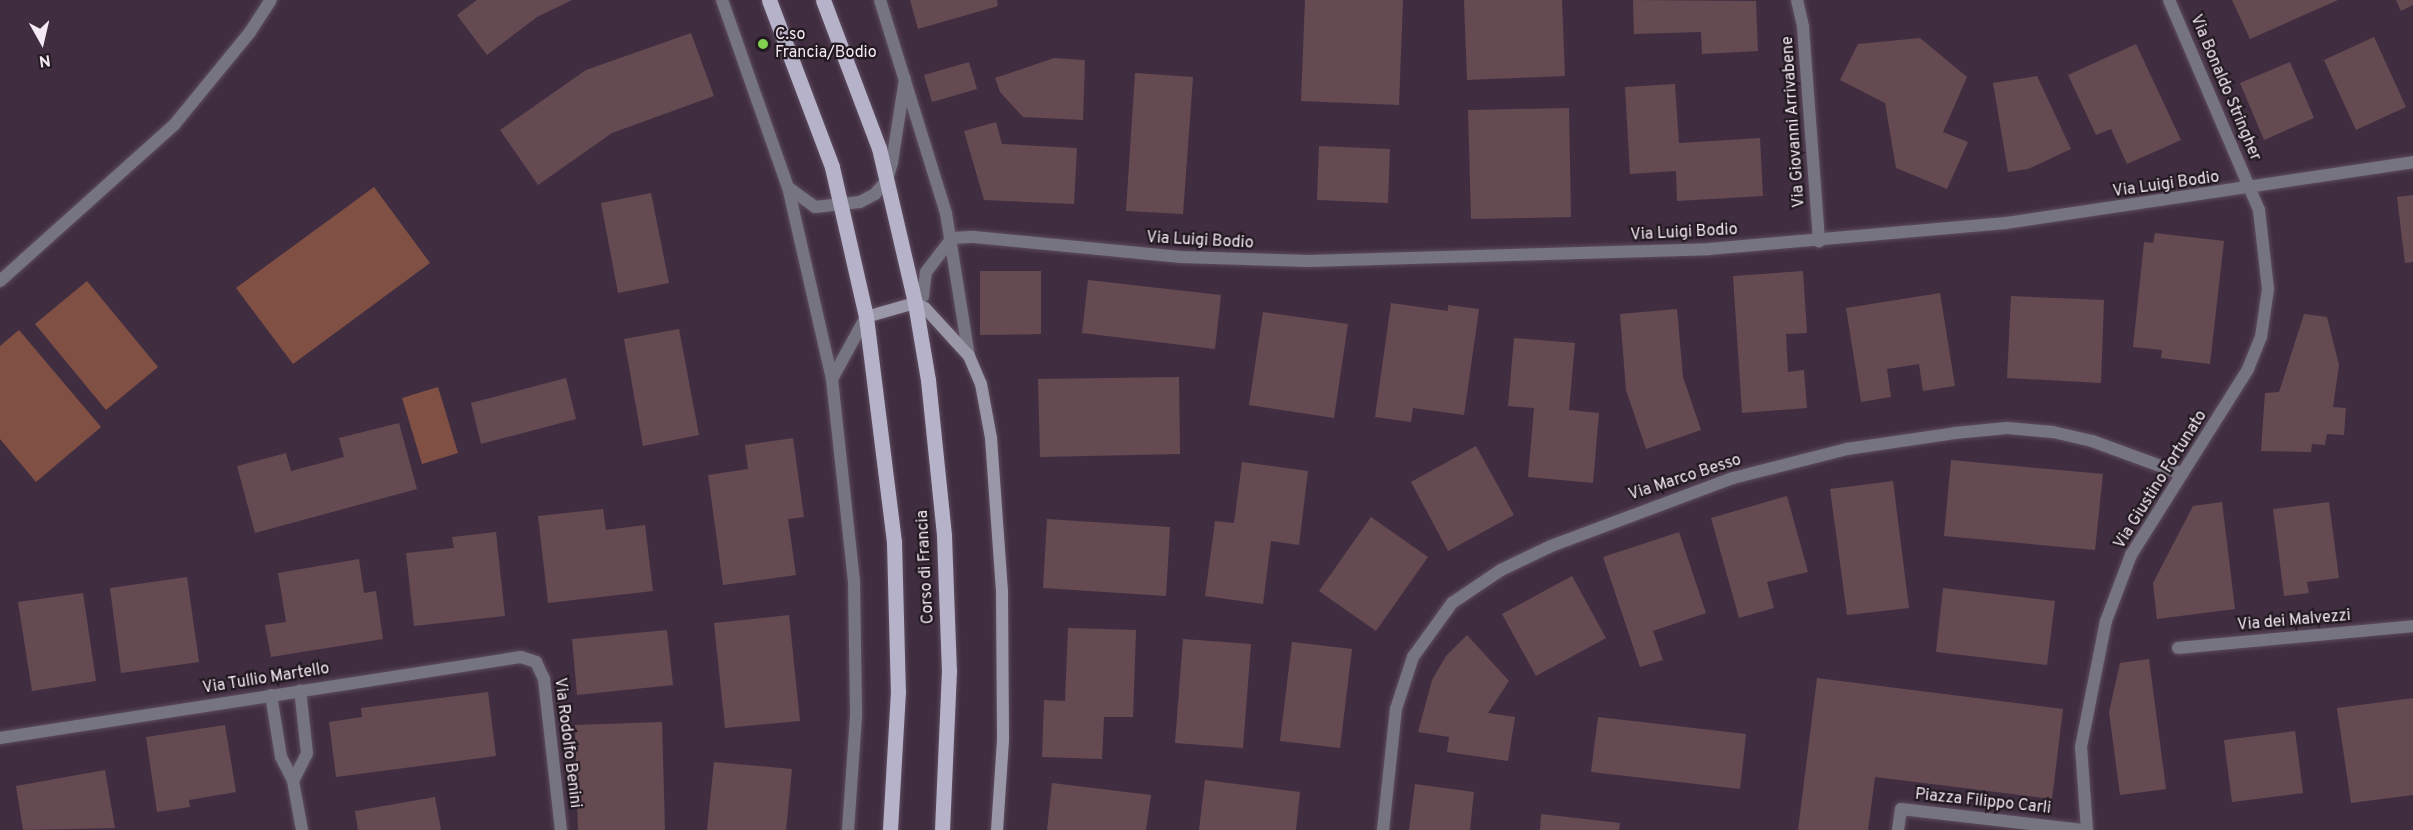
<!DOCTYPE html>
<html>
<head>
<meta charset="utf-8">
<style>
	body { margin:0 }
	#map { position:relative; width:2413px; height:830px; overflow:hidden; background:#402e40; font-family:Overpass,sans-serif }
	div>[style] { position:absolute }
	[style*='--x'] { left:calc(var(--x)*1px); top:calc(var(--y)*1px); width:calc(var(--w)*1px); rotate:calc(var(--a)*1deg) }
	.green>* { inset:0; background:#805044 }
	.building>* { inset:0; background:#664a52 }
	.roads { filter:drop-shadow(0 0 2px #5d4c5d) drop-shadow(0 0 2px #5d4c5d) }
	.service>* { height:12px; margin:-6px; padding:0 6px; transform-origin:6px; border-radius:6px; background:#767480 }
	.minor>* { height:12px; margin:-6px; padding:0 6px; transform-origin:6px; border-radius:6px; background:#767480 }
	.secondary>* { height:12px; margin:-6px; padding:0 6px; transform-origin:6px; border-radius:6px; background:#9a97a9 }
	.primary>* { height:15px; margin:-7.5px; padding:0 7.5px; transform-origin:7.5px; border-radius:7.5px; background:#b6b2ca }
	.dots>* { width:16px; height:16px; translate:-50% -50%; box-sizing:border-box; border:3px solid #221921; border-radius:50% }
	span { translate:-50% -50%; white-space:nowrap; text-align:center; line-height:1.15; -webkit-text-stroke:4.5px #221921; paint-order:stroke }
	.poi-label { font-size:16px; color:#f5e9f5 }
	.left { translate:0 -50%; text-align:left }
	.street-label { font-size:16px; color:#f5e9f5 }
	.north { position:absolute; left:12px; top:12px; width:60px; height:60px; -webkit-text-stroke:4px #221921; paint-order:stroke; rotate:172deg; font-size:16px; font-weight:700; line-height:24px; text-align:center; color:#f5e9f5 }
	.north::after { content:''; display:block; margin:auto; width:21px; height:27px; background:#f5e9f5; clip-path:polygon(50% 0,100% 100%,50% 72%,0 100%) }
</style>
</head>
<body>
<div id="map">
	<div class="green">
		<i style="clip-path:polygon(374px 187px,430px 263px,293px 364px,236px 288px)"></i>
		<i style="clip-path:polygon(87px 281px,158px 367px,106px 410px,35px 324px)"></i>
		<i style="clip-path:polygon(19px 330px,101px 427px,36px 482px,0 439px,0 346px)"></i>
		<i style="clip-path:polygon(438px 387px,458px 453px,422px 464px,402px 398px)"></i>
	</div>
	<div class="building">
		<i style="clip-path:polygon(477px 0,572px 0,537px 17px,487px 55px,457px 15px)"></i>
		<i style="clip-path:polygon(910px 0,997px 0,998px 6px,918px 29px)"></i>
		<i style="clip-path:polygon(1305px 0,1403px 0,1399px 105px,1301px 101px)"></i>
		<i style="clip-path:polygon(1464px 0,1562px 0,1565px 76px,1467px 80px)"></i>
		<i style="clip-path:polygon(1633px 0,1756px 1px,1758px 51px,1702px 54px,1701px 32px,1634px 34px)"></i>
		<i style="clip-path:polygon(2232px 0,2338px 0,2250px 39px)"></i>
		<i style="clip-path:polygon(2396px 0,2413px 0,2413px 5px,2401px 11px)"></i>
		<i style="clip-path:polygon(691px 33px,714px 96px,612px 133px,538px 185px,500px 130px,586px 70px)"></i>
		<i style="clip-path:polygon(2374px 37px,2406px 107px,2356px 130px,2324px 60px)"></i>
		<i style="clip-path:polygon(1920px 38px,1967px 77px,1943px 132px,1968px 142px,1947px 189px,1896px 168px,1885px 103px,1840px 80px,1858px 44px)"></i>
		<i style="clip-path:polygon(2136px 44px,2181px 140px,2127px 164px,2111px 129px,2096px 135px,2068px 75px)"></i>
		<i style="clip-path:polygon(1054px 58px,1085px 60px,1083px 120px,1023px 117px,1000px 92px,995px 78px)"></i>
		<i style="clip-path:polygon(969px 62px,977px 89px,932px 102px,924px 75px)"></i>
		<i style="clip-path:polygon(2290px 62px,2314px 118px,2264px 140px,2240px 83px)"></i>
		<i style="clip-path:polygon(1135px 73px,1193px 77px,1183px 214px,1126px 211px)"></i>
		<i style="clip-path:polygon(2037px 76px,2071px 149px,2028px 169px,2008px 172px,1993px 83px)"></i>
		<i style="clip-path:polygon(1675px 84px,1679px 143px,1760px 138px,1763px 196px,1677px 201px,1676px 171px,1630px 174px,1625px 87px)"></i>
		<i style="clip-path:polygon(1569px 108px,1571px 217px,1471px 219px,1468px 110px)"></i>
		<i style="clip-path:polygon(996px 122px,1002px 144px,1077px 148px,1074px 204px,984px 200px,964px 131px)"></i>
		<i style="clip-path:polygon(1319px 146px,1390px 149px,1388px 203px,1317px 200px)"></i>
		<i style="clip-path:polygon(651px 193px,669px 283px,618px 293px,601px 203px)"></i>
		<i style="clip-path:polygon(2413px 195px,2413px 262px,2405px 263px,2397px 197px)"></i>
		<i style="clip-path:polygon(2155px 233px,2224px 241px,2210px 364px,2161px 358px,2162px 350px,2133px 347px,2144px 242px,2153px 243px)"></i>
		<i style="clip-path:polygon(980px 271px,1041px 271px,1041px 334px,980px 335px)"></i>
		<i style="clip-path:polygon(1803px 271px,1807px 333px,1786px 334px,1788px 372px,1804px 370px,1807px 408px,1742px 413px,1733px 276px)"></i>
		<i style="clip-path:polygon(1088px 280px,1221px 295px,1215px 349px,1082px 333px)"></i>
		<i style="clip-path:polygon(1940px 293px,1955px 386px,1923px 391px,1919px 364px,1887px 369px,1891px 397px,1861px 402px,1846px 308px)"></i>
		<i style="clip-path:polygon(2011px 296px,2104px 300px,2101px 383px,2007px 378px)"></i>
		<i style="clip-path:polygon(1391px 303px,1448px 311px,1448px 305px,1479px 309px,1464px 415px,1413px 408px,1411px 422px,1375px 417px)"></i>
		<i style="clip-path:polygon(1677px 309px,1683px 377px,1701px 430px,1646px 449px,1626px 390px,1620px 314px)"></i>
		<i style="clip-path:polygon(1263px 312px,1348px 324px,1334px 418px,1249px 405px)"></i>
		<i style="clip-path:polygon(2304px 314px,2327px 317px,2339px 365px,2333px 407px,2346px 408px,2344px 435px,2327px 434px,2325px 445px,2312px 444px,2311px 452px,2261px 451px,2265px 393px,2279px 392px)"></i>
		<i style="clip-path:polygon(679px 329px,699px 435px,643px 446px,624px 339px)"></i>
		<i style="clip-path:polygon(1514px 338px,1575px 343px,1569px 410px,1599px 413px,1593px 483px,1528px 477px,1534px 408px,1508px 406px)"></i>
		<i style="clip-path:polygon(1179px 377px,1180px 454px,1040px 457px,1038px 379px)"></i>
		<i style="clip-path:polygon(566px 378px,576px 419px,481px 444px,471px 403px)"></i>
		<i style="clip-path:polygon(399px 423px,417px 489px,255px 533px,237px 466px,286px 453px,291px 471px,344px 457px,339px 438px)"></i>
		<i style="clip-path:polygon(793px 438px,804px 517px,788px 519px,796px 575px,723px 585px,708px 475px,748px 469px,745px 445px)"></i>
		<i style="clip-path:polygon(1476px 446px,1514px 515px,1448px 551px,1411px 482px)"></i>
		<i style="clip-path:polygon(1951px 460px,2103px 474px,2095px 550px,1944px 536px)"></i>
		<i style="clip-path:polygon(1242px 462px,1308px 471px,1299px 545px,1271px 541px,1263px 604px,1205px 596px,1215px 521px,1234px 523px)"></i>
		<i style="clip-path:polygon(1893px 481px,1909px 608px,1847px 615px,1830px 489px)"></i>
		<i style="clip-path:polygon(1787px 496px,1808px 572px,1767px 582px,1774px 608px,1739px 618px,1711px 518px)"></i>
		<i style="clip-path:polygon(2222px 502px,2235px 609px,2157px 619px,2153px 583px,2193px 506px)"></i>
		<i style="clip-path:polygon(2329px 502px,2339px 578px,2307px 582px,2309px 593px,2284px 596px,2273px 509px)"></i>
		<i style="clip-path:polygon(603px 509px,606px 530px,645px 525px,653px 591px,548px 603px,538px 516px)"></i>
		<i style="clip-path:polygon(1371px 517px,1428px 557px,1376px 631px,1319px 591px)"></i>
		<i style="clip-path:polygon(1047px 519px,1170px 527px,1166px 596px,1043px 588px)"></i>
		<i style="clip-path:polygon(496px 532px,505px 616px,414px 626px,406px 553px,454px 548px,452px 537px)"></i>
		<i style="clip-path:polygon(1679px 532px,1706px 613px,1653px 631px,1663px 660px,1640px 667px,1603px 557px)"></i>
		<i style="clip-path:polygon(359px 559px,364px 593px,376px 591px,383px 639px,271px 657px,265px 625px,286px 622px,278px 573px)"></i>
		<i style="clip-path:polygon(1572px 576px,1606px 638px,1536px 676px,1502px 614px)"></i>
		<i style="clip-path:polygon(187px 577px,199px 662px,121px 673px,110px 588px)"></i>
		<i style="clip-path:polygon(1943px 588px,2055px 601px,2047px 665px,1936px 652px)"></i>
		<i style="clip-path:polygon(83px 593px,96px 681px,32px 691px,18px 602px)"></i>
		<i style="clip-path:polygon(789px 615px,800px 721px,725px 728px,714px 623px)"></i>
		<i style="clip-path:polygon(1068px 628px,1136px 630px,1133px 717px,1104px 717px,1102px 759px,1042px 757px,1044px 700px,1065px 701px)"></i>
		<i style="clip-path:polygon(667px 630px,673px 685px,577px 695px,572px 639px)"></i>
		<i style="clip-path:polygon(1467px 635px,1509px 681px,1488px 713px,1515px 717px,1508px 761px,1447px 752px,1449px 737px,1418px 732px,1432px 680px,1446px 656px)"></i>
		<i style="clip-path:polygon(1183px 639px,1251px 644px,1243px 748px,1175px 743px)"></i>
		<i style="clip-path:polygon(1292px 642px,1352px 649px,1340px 748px,1280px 741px)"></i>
		<i style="clip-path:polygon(2149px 659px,2166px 789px,2120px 795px,2109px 712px,2120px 663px)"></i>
		<i style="clip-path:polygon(1817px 678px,2063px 709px,2052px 799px,1875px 777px,1868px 830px,1798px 830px)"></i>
		<i style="clip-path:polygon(488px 692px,496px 756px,336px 777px,329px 722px,362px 717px,361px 708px)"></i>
		<i style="clip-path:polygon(2413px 698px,2413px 795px,2351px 803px,2337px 708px)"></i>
		<i style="clip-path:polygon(1598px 717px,1746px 734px,1740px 789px,1591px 772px)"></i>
		<i style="clip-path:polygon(662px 722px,665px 830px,578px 830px,575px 725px)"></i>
		<i style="clip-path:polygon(225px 725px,236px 792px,189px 800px,190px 807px,157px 812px,146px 737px)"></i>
		<i style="clip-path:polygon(2295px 731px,2303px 793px,2232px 802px,2224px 740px)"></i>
		<i style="clip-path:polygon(714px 762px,792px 769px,786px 830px,707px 830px)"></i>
		<i style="clip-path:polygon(105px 770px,115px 828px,23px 830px,16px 786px)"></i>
		<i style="clip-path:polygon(1205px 780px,1300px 792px,1296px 830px,1199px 830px)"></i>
		<i style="clip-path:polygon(1052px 783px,1151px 795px,1146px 830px,1047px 830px)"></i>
		<i style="clip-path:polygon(1415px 784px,1474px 792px,1470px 830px,1409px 830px)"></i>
		<i style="clip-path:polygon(435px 797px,441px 830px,358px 830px,355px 811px)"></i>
		<i style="clip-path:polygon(1541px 814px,1620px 823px,1619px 830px,1540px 830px)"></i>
	</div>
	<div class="roads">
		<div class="service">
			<i style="--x:0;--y:281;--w:234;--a:-41.9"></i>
			<i style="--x:174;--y:125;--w:120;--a:-50.7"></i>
			<i style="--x:250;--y:32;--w:38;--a:-57"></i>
		</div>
		<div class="minor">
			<i style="--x:722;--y:0;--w:198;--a:70.6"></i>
			<i style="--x:788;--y:187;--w:197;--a:77.1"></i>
			<i style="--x:832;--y:379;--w:204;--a:83.8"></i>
			<i style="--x:854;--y:582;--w:134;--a:89.1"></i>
			<i style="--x:856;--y:716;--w:114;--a:94"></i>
			<i style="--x:880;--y:0;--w:223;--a:72.8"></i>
			<i style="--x:946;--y:213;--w:145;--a:80.9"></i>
			<i style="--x:1797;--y:0;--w:28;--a:77"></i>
			<i style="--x:1803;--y:27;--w:215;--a:85.7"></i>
			<i style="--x:789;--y:188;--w:32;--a:36"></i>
			<i style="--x:815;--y:207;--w:45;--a:-6.3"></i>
			<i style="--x:860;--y:202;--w:17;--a:-28"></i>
			<i style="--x:875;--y:194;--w:18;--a:-49"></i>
			<i style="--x:887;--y:180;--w:19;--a:-74"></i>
			<i style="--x:892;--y:162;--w:84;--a:-81.1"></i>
			<i style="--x:952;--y:238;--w:22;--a:-3"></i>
			<i style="--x:974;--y:237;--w:208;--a:5.5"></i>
			<i style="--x:1181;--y:257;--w:128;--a:1.8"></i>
			<i style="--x:1309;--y:261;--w:400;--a:-1.7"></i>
			<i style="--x:1709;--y:249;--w:298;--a:-5"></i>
			<i style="--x:2006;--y:223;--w:412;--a:-8.5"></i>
			<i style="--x:915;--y:303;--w:11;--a:-41"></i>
			<i style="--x:923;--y:296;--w:24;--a:-83"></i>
			<i style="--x:926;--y:272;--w:43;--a:-52.6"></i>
			<i style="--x:832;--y:379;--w:71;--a:-61.3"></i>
			<i style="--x:2178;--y:648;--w:236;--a:-5.3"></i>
			<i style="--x:271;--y:695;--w:63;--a:80.8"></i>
			<i style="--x:281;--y:757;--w:27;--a:63"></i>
			<i style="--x:293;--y:781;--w:50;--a:79.6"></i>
			<i style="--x:0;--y:738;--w:527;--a:-8.84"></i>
			<i style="--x:521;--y:657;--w:16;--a:18"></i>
			<i style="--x:536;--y:662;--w:19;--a:65"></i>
			<i style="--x:544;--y:679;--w:152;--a:83.6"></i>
			<i style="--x:293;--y:781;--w:31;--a:-63"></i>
			<i style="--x:307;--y:753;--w:63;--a:-96.3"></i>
			<i style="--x:1383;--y:830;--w:122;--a:-83.9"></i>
			<i style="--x:1396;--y:709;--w:55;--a:-71.9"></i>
			<i style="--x:1413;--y:657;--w:67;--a:-54.2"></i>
			<i style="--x:1452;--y:603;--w:59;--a:-34"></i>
			<i style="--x:1501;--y:570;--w:55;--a:-25.6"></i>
			<i style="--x:1551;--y:546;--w:194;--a:-20.5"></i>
			<i style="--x:1733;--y:478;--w:118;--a:-14.3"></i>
			<i style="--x:1847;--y:449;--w:109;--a:-8.4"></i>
			<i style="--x:1955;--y:433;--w:52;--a:-5.5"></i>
			<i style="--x:2007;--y:428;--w:46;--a:5"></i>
			<i style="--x:2053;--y:432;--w:40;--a:13"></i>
			<i style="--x:2092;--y:441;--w:96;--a:20.1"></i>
			<i style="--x:1898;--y:830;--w:21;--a:-82"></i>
			<i style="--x:1901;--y:809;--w:183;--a:6.6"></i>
			<i style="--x:2087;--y:830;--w:83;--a:-94.1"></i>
			<i style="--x:2081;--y:747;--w:128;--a:-78.8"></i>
			<i style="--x:2106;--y:621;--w:71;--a:-69.3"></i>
			<i style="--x:2131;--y:555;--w:220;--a:-57.8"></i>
			<i style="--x:2248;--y:369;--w:35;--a:-68"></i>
			<i style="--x:2261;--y:337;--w:49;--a:-81.7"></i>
			<i style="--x:2268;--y:289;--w:80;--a:-96.5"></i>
			<i style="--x:2259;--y:210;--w:228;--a:-113.2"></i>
		</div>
		<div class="secondary">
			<i style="--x:866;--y:317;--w:51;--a:-15.9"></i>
			<i style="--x:915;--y:303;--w:11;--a:27"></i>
			<i style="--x:925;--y:308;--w:65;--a:47.5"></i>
			<i style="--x:969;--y:356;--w:30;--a:67"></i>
			<i style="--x:981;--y:384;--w:55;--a:79.5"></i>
			<i style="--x:991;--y:438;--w:153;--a:85.9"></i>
			<i style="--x:1002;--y:591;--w:149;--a:89.6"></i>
			<i style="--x:1003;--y:740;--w:90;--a:93.8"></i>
		</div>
		<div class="primary">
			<i style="--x:769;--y:0;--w:178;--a:69.3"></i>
			<i style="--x:832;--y:167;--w:154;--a:77.2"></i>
			<i style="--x:866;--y:317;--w:227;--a:82.9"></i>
			<i style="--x:894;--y:542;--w:149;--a:88.5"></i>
			<i style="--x:898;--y:691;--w:139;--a:93.3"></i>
			<i style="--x:823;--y:0;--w:158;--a:69.3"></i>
			<i style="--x:879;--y:148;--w:159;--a:76.9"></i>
			<i style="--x:915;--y:303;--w:78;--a:80.4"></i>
			<i style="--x:928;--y:380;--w:157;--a:84.1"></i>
			<i style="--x:944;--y:536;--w:134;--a:87.9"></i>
			<i style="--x:949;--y:670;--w:160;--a:92.5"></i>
		</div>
	</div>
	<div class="dots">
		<i style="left:763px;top:44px;background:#82d04f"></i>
	</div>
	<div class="poi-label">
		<span class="left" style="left:775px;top:44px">C.so<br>Francia/Bodio</span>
	</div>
	<div class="street-label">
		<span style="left:2225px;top:88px;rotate:67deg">Via Bonaldo Stringher</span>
		<span style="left:1794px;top:122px;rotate:-94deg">Via Giovanni Arrivabene</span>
		<span style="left:2166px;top:185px;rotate:-8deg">Via Luigi Bodio</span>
		<span style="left:1684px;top:233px;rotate:-3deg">Via Luigi Bodio</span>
		<span style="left:1200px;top:241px;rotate:3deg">Via Luigi Bodio</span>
		<span style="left:1685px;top:478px;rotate:-18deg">Via Marco Besso</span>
		<span style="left:2161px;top:480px;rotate:-58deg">Via Giustino Fortunato</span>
		<span style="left:926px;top:567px;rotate:-93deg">Corso di Francia</span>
		<span style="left:2294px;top:621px;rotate:-5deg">Via dei Malvezzi</span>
		<span style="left:266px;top:679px;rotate:-9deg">Via Tullio Martello</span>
		<span style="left:567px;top:743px;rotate:83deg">Via Rodolfo Benini</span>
		<span style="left:1983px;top:802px;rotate:6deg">Piazza Filippo Carli</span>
	</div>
	<div class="north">N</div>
</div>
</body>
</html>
